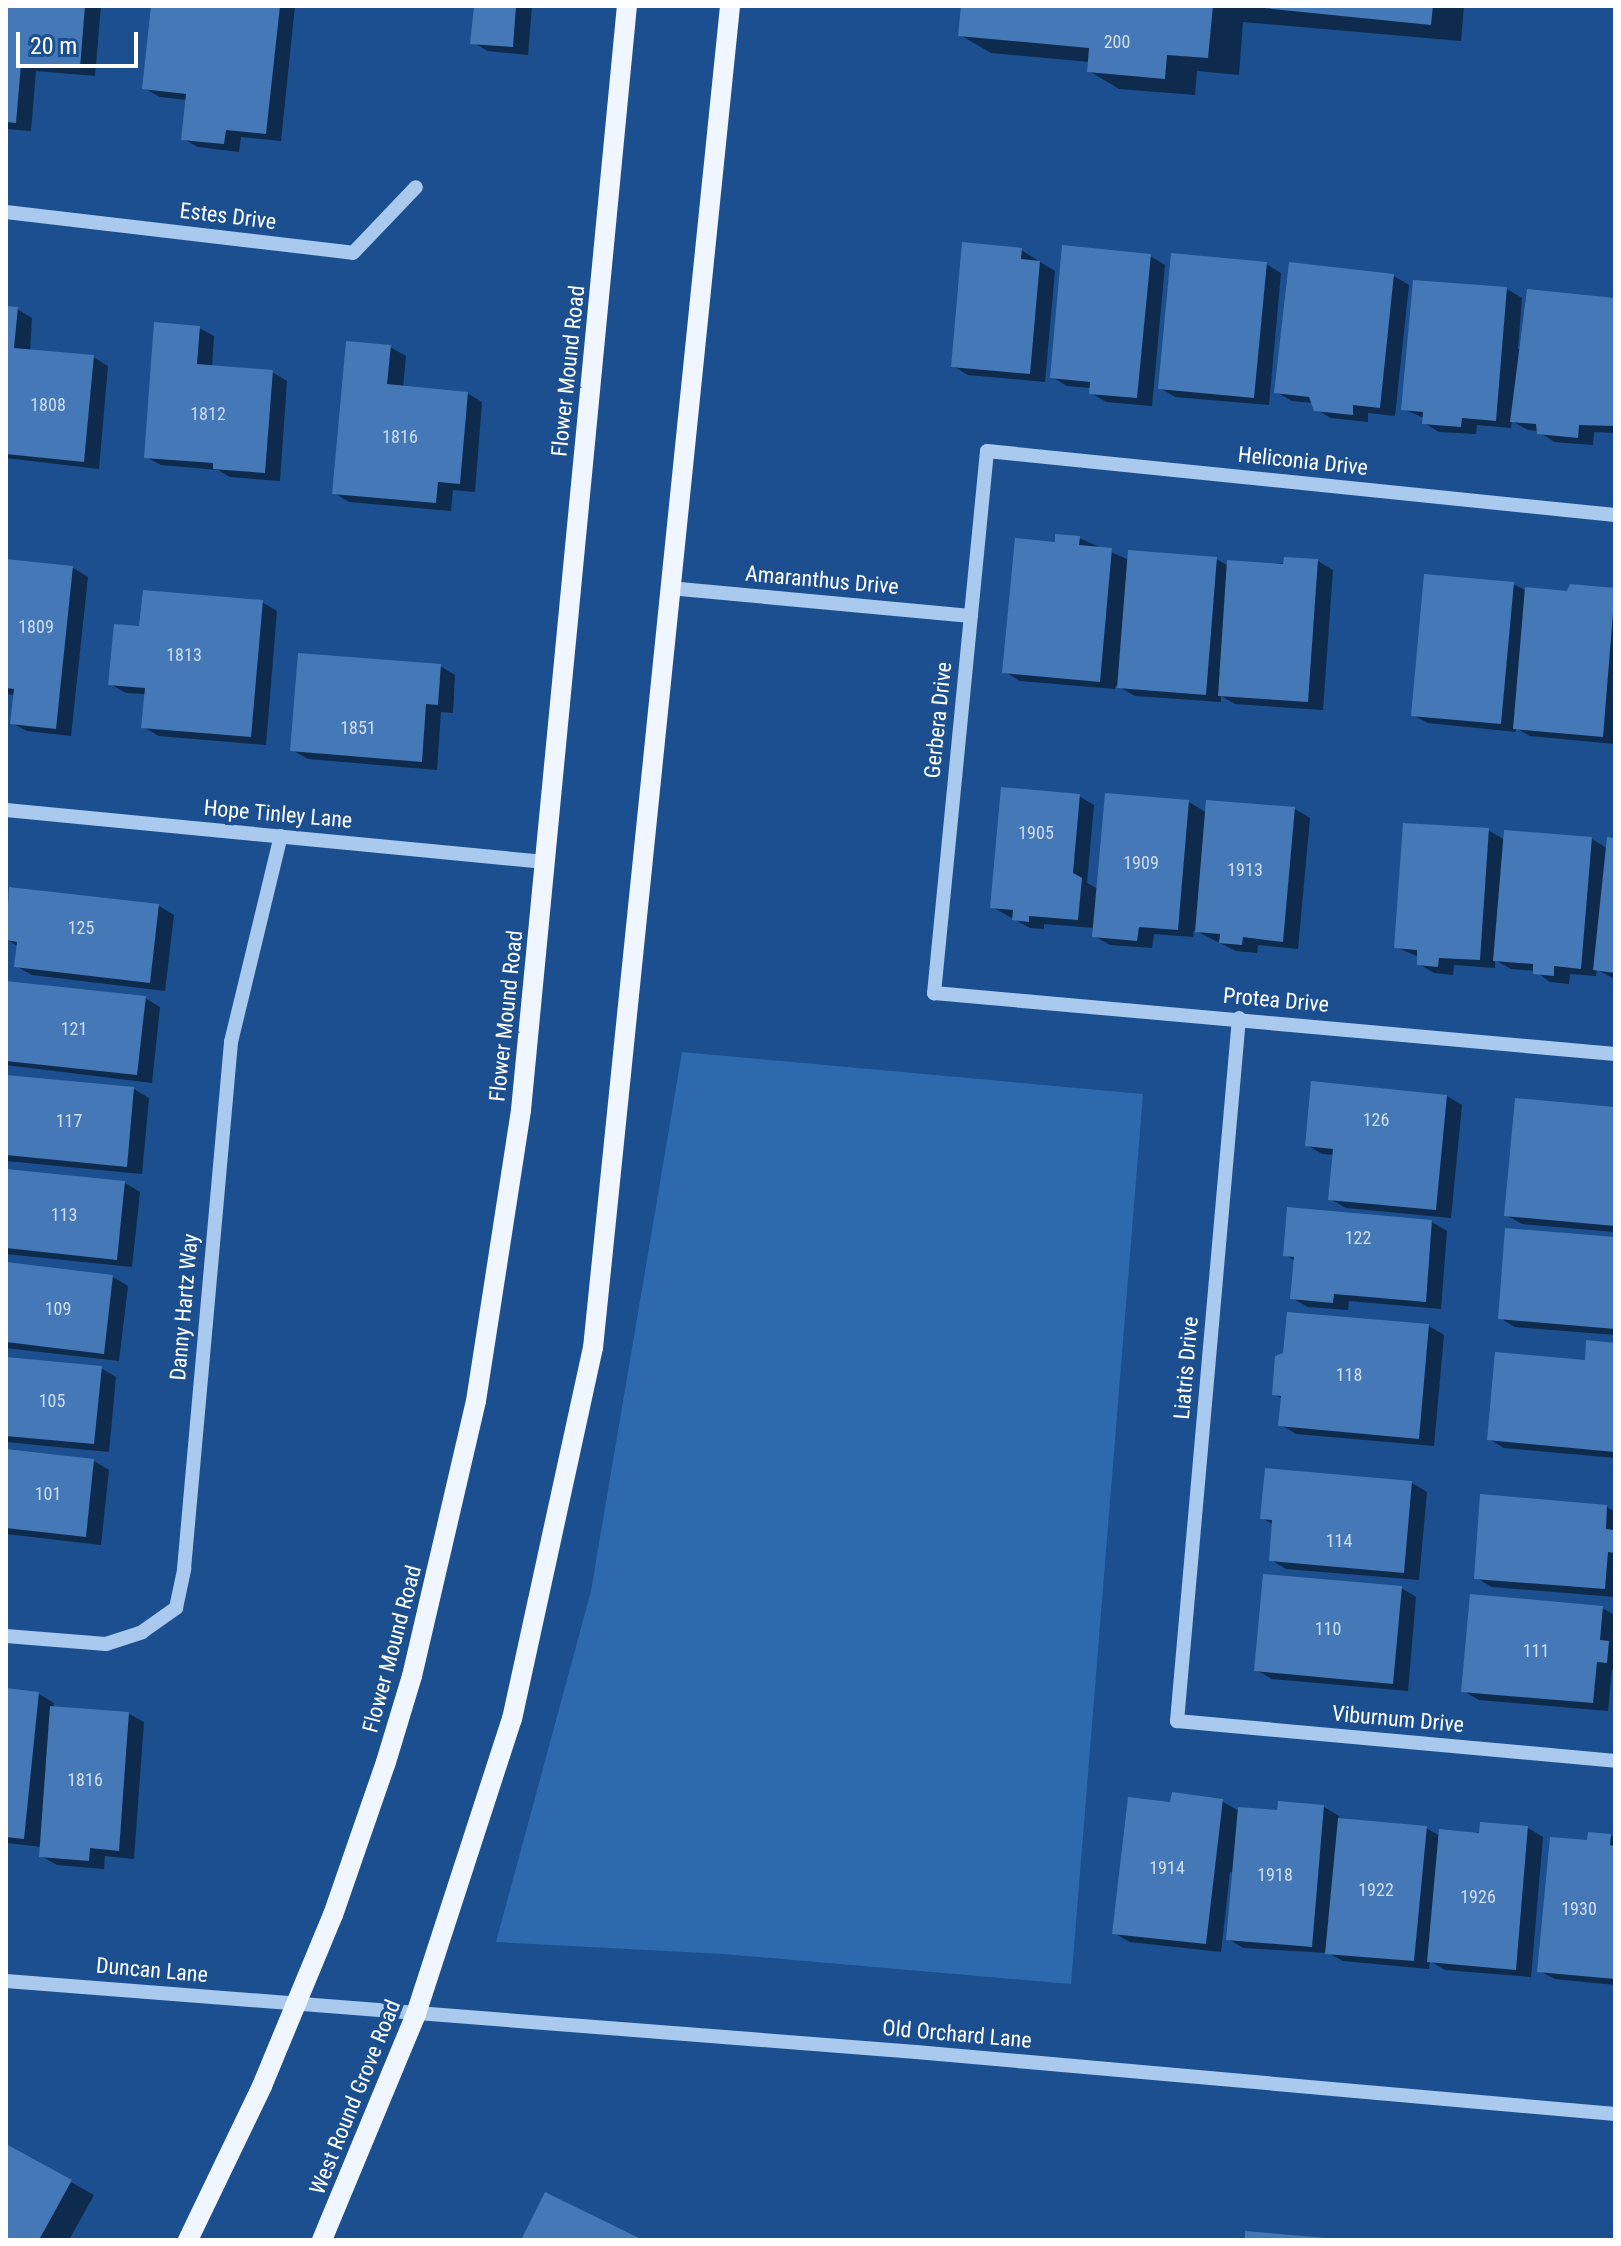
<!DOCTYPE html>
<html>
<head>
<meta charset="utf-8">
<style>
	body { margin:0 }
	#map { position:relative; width:1621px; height:2246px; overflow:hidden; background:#1b4f8f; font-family:"Roboto Condensed",sans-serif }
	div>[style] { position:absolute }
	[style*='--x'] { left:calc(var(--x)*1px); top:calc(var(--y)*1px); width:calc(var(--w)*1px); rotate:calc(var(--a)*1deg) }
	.green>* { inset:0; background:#2e69ad }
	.shadow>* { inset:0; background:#0007 }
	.building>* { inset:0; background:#4478b7 }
	.minor>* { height:14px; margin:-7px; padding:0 7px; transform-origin:7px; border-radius:7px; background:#a9c9ee }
	.major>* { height:20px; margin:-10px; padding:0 10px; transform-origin:10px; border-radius:10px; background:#f0f6ff }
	span { translate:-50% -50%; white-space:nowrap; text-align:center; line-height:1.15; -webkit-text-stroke:7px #1b4f8f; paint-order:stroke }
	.number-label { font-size:18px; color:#d0dded }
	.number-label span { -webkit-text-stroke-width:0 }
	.street-label { font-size:22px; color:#fff }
	.frame { position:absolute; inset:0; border:8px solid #fff; pointer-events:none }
	.scale { position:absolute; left:16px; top:32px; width:122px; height:36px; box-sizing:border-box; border:4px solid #fff; border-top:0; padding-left:10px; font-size:24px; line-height:28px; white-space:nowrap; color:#fff; -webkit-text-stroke:6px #1b4f8f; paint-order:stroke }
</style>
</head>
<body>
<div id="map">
	<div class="green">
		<i style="clip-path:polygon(682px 1052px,1143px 1094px,1071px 1984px,723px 1954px,496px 1942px,591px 1591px)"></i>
	</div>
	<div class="shadow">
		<i style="clip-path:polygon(6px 6px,101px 6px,95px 76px,36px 71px,31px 131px,6px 129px)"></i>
		<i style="clip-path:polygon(153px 6px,295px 6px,281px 141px,241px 137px,239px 152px,198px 147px,183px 139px,187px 100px,160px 97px,144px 88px)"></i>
		<i style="clip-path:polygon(454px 6px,532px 6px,528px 55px,488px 51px,472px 42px,475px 8px)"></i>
		<i style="clip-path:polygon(963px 6px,1464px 6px,1461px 41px,1243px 22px,1239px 75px,1197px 71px,1195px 95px,1119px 89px,1089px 71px,1090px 62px,991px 53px,960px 35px)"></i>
		<i style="clip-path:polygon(1021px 250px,1055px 271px,1045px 382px,968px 375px,953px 366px)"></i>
		<i style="clip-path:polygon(1150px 256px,1165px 265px,1152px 406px,1106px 402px,1091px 393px,1091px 388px,1067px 386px,1052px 377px)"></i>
		<i style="clip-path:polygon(1266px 264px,1281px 273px,1269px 405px,1175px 397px,1160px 388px)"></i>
		<i style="clip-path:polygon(1394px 276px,1409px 285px,1395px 416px,1368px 413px,1368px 422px,1331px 418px,1315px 409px,1313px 403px,1292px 401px,1276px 392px)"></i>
		<i style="clip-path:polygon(1507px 289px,1522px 298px,1518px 349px,1521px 350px,1615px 300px,1615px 433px,1594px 432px,1593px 445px,1554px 442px,1538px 431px,1528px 430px,1512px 421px,1511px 428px,1477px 425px,1476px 434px,1439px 432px,1424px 423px,1424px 418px,1403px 409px)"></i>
		<i style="clip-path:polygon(6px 308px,17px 309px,32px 318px,30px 351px,93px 357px,108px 366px,99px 469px,6px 458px)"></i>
		<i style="clip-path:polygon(199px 328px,214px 336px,212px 367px,272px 372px,287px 381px,280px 481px,230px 477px,218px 470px,161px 465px,146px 457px)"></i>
		<i style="clip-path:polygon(390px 347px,406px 356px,403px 388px,467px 393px,482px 402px,475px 492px,453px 490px,451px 511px,349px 502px,334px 493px)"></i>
		<i style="clip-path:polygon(1079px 538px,1129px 560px,1216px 559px,1229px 566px,1318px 561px,1333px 570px,1323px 710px,1235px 704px,1221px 696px,1221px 702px,1135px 696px,1116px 685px,1115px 689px,1020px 681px,1005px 672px,1057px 544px)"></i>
		<i style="clip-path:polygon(6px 561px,73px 568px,88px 577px,71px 736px,27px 731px,12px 723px,15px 695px,6px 694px)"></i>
		<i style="clip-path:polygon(1513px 584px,1527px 591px,1568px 593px,1571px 586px,1615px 590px,1615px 744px,1530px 736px,1516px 728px,1516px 732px,1428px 723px,1413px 715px)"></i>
		<i style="clip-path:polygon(262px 602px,277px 611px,266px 745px,159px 736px,143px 727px,146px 694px,126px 693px,110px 684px,141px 628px)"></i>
		<i style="clip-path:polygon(440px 666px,455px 675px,453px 713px,441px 712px,437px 770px,308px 759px,292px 750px)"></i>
		<i style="clip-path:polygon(1079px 796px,1094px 805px,1087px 883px,1098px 889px,1189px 802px,1207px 813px,1295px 809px,1310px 818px,1298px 949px,1258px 945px,1257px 953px,1236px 951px,1194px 930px,1193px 937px,1154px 934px,1152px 948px,1110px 945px,1094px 936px,1095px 928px,1044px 924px,1044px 929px,1030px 928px,992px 907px)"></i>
		<i style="clip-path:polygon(1488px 830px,1505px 840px,1592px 839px,1608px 849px,1615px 840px,1615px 979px,1597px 970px,1596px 976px,1570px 974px,1569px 984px,1550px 982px,1535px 971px,1511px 969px,1495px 960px,1495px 968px,1454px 965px,1453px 975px,1434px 973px,1419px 964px,1419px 957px,1396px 947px)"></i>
		<i style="clip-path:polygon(11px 889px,159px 906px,174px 915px,165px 991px,32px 975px,16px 966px,19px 947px,6px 939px)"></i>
		<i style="clip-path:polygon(6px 983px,145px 998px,160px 1007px,152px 1083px,6px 1065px)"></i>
		<i style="clip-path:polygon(6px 1077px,134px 1089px,149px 1098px,142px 1174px,6px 1161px)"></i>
		<i style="clip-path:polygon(1447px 1096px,1462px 1105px,1451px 1218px,1346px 1208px,1330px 1199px,1335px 1155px,1322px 1154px,1307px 1145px)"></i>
		<i style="clip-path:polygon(1615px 1109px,1615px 1232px,1522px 1224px,1506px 1215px)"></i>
		<i style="clip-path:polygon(6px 1171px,125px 1183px,140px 1192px,132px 1267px,6px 1254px)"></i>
		<i style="clip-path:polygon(1432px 1222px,1447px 1231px,1441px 1309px,1349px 1301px,1348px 1310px,1308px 1307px,1292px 1298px,1296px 1261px,1285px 1255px)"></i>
		<i style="clip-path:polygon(1615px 1239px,1615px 1335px,1515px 1327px,1500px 1318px)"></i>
		<i style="clip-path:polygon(6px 1264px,113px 1277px,128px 1286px,119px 1361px,6px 1348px)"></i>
		<i style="clip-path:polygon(1429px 1326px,1444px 1335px,1434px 1446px,1296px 1434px,1281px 1425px,1283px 1399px,1274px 1394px)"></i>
		<i style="clip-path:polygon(1615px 1345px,1615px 1458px,1504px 1448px,1489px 1439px,1586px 1362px)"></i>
		<i style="clip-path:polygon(6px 1359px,101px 1368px,116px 1377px,109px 1452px,6px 1442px)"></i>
		<i style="clip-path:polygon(6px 1451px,94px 1461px,109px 1470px,101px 1545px,6px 1534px)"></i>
		<i style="clip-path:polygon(1412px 1483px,1427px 1492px,1419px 1580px,1286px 1569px,1271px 1560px,1274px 1525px,1262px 1518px)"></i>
		<i style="clip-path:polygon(1607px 1507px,1615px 1512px,1615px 1597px,1492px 1587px,1476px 1578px)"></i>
		<i style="clip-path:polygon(1401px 1588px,1416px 1597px,1408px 1691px,1272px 1679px,1256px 1670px)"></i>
		<i style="clip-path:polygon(1602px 1608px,1615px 1615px,1615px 1670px,1612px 1669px,1608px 1711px,1479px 1700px,1463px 1691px)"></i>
		<i style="clip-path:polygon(6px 1690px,39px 1694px,54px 1703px,53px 1708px,129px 1714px,144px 1722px,134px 1859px,105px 1856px,104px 1869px,57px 1865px,41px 1856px,42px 1847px,6px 1843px)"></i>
		<i style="clip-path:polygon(1222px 1801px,1239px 1811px,1279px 1812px,1324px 1807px,1339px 1816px,1338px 1821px,1426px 1828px,1440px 1836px,1528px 1828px,1543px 1837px,1531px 1977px,1445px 1970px,1430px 1961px,1429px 1969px,1343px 1961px,1328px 1953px,1243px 1948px,1228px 1939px,1234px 1873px,1230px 1872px,1221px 1952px,1130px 1942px,1114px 1933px,1172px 1804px)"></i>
		<i style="clip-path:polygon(1611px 1836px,1615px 1838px,1615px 1985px,1555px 1979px,1539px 1971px,1589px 1842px)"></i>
		<i style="clip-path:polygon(6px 2146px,94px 2195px,69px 2240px,6px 2240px)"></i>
	</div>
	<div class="building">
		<i style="clip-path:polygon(6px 6px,85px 6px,80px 68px,21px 64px,16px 123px,6px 122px)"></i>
		<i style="clip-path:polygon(151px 6px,280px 6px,266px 134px,226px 130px,224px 144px,181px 140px,186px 94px,142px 89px)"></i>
		<i style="clip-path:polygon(474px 6px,516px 6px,513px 47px,470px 44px)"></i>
		<i style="clip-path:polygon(961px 6px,1213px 6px,1208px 58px,1167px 55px,1165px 79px,1087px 72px,1089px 48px,958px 36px)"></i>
		<i style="clip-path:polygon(1244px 6px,1433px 6px,1431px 25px)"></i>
		<i style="clip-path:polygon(962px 242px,1022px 248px,1021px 259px,1040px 261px,1030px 374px,951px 367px)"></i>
		<i style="clip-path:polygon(1062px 245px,1151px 254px,1137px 398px,1089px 394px,1090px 382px,1050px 378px)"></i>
		<i style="clip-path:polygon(1171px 253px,1267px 262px,1254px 398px,1158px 389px)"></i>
		<i style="clip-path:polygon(1289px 262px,1394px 274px,1380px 408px,1353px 405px,1353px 415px,1314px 411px,1309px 397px,1274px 393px)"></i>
		<i style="clip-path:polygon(1413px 280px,1507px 287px,1496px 421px,1462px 418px,1461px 427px,1422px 424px,1423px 412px,1401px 410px)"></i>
		<i style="clip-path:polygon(1527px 289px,1615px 298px,1615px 426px,1579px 425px,1578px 438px,1537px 434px,1536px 424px,1510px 422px)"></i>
		<i style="clip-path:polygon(6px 306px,18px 307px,14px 348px,94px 355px,84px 462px,6px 454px)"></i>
		<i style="clip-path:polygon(154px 322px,200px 326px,197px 364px,273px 370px,265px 473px,213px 469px,213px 463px,144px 458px)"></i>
		<i style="clip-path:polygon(346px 341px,391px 345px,387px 384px,468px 392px,460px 484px,438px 482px,436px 503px,332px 494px)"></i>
		<i style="clip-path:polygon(1055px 534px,1080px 536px,1079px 545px,1112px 548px,1100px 682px,1002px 673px,1015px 538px,1055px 542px)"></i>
		<i style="clip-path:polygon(1128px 550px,1217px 557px,1206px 695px,1117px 688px)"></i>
		<i style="clip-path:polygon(1284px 557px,1318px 559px,1308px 702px,1218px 696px,1227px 560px,1283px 564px)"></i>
		<i style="clip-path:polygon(6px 559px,73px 566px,56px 729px,10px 724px,14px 689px,6px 688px)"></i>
		<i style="clip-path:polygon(1424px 574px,1514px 582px,1501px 724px,1411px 716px)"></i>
		<i style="clip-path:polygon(1570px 584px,1615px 588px,1603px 737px,1513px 729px,1525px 587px,1567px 591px)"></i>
		<i style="clip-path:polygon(143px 590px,263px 600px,251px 737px,141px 728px,145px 688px,108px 685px,114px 624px,139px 626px)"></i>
		<i style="clip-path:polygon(298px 653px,441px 664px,438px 705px,426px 704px,422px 762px,290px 751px)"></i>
		<i style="clip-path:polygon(1001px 787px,1080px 794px,1073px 873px,1082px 878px,1078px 920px,1029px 916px,1029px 922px,1012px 920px,1013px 910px,990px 908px)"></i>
		<i style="clip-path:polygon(1105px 793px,1189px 800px,1178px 930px,1139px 927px,1137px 941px,1092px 937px)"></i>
		<i style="clip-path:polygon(1206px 800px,1295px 807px,1283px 942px,1243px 937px,1242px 945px,1219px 943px,1220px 934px,1195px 932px)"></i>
		<i style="clip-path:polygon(1403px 823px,1489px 828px,1480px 960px,1439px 958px,1438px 967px,1417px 965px,1417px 950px,1394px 948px)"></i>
		<i style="clip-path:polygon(1504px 830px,1592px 837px,1581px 969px,1554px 966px,1554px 976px,1533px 974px,1533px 964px,1493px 961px)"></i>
		<i style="clip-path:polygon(1607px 837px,1615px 838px,1615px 973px,1593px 970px)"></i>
		<i style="clip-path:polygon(9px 887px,159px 904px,150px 983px,14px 967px,17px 942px,6px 940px)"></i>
		<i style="clip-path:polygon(6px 981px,146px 996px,137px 1075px,6px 1061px)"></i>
		<i style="clip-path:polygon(6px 1075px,134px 1087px,127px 1167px,6px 1155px)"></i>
		<i style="clip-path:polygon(1311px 1081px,1447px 1095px,1436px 1210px,1328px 1200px,1333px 1149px,1305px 1146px)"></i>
		<i style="clip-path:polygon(1515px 1098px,1615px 1107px,1615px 1226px,1504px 1216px)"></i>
		<i style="clip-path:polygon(6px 1169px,125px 1181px,117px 1260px,6px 1248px)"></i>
		<i style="clip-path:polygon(1287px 1207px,1432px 1220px,1426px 1302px,1334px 1294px,1333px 1303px,1290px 1299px,1294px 1257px,1283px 1256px)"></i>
		<i style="clip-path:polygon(1505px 1228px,1615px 1237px,1615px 1329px,1498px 1319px)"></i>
		<i style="clip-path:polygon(6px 1262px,113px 1275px,104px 1354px,6px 1342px)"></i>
		<i style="clip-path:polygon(1287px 1312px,1429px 1324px,1419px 1439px,1278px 1426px,1281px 1396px,1272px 1395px,1275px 1356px,1283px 1353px)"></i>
		<i style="clip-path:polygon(1586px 1340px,1615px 1343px,1615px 1452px,1487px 1440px,1495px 1352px,1585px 1360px)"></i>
		<i style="clip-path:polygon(6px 1357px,102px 1366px,94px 1444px,6px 1436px)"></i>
		<i style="clip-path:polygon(6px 1449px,94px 1459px,86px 1537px,6px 1528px)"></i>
		<i style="clip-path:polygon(1265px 1468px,1412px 1481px,1404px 1573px,1269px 1561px,1272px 1520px,1260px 1519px)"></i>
		<i style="clip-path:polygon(1480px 1494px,1607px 1505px,1606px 1529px,1615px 1530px,1615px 1553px,1608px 1552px,1605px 1589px,1474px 1579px)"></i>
		<i style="clip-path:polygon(1263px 1574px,1402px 1586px,1393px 1684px,1254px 1671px)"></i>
		<i style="clip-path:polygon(1470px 1594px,1603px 1606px,1600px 1640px,1609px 1641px,1607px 1663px,1597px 1662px,1593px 1703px,1461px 1692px)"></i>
		<i style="clip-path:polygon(6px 1688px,39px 1692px,24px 1839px,6px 1837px)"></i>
		<i style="clip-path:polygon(50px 1706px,129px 1712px,119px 1851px,90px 1848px,89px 1861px,39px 1857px)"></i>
		<i style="clip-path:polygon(1172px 1792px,1223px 1799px,1206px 1944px,1112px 1934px,1128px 1797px,1170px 1802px)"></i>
		<i style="clip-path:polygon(1278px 1801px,1324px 1805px,1312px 1947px,1226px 1940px,1238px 1807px,1277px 1810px)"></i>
		<i style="clip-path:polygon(1338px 1818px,1427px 1826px,1414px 1961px,1325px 1954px)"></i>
		<i style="clip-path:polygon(1480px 1822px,1528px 1826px,1516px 1970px,1427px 1962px,1439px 1829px,1479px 1833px)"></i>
		<i style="clip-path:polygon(1588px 1832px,1611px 1834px,1610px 1845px,1615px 1846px,1615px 1979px,1537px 1972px,1550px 1837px,1587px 1840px)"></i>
		<i style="clip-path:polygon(6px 2144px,72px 2180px,39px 2240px,6px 2240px)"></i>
		<i style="clip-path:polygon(545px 2192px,643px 2240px,521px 2240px)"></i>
		<i style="clip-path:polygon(1245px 2231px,1327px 2238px,1326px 2240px,1245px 2240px)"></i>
	</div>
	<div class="minor">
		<i style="--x:6;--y:212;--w:349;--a:6.7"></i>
		<i style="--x:353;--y:253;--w:91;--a:-46.3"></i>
		<i style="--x:1615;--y:515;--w:631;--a:-174.18"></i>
		<i style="--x:987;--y:451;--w:545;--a:95.58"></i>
		<i style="--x:934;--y:993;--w:684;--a:5.12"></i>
		<i style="--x:669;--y:588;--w:303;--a:5.3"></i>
		<i style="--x:6;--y:810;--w:542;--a:5.51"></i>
		<i style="--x:1239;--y:1018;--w:706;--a:95.04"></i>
		<i style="--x:1177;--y:1721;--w:440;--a:5.2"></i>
		<i style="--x:6;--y:1636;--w:100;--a:4.6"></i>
		<i style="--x:106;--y:1644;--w:38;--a:-18"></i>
		<i style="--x:142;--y:1632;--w:42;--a:-35.2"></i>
		<i style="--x:176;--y:1608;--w:40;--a:-78"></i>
		<i style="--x:184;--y:1569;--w:529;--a:-84.9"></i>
		<i style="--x:231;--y:1042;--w:212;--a:-76.4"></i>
		<i style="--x:6;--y:1981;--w:913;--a:4.46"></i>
		<i style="--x:916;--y:2052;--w:702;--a:5.07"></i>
	</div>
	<div class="major">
		<i style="--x:188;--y:2240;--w:171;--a:-64.3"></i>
		<i style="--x:262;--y:2086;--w:185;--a:-67.5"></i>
		<i style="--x:333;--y:1915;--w:162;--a:-70.9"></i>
		<i style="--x:386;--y:1762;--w:90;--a:-73.2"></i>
		<i style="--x:412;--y:1676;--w:282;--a:-76.9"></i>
		<i style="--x:476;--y:1401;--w:294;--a:-81.2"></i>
		<i style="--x:521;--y:1110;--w:1109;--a:-84.52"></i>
		<i style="--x:322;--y:2240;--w:245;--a:-67.4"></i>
		<i style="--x:416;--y:2014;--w:310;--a:-72"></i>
		<i style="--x:512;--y:1719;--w:380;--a:-77.7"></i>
		<i style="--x:593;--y:1348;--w:1349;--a:-84.17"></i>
	</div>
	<div class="number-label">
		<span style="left:1117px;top:42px">200</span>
		<span style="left:48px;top:405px">1808</span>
		<span style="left:208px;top:414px">1812</span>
		<span style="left:400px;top:437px">1816</span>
		<span style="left:36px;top:627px">1809</span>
		<span style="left:184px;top:655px">1813</span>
		<span style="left:358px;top:728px">1851</span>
		<span style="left:1036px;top:833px">1905</span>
		<span style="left:1141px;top:863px">1909</span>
		<span style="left:1245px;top:870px">1913</span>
		<span style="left:81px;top:928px">125</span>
		<span style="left:74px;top:1029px">121</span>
		<span style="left:1376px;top:1120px">126</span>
		<span style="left:69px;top:1121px">117</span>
		<span style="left:64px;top:1215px">113</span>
		<span style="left:1358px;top:1238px">122</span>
		<span style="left:58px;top:1309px">109</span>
		<span style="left:1349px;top:1375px">118</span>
		<span style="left:52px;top:1401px">105</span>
		<span style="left:48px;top:1494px">101</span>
		<span style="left:1339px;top:1541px">114</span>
		<span style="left:1328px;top:1629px">110</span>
		<span style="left:1536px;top:1651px">111</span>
		<span style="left:85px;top:1780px">1816</span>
		<span style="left:1167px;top:1868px">1914</span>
		<span style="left:1275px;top:1875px">1918</span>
		<span style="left:1376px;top:1890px">1922</span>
		<span style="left:1478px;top:1897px">1926</span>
		<span style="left:1579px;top:1909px">1930</span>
	</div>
	<div class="street-label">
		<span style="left:228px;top:216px;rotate:7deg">Estes Drive</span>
		<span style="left:568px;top:371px;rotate:-84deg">Flower Mound Road</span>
		<span style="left:1303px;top:461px;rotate:6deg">Heliconia Drive</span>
		<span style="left:822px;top:580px;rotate:5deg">Amaranthus Drive</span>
		<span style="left:938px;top:720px;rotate:-84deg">Gerbera Drive</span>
		<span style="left:278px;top:814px;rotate:5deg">Hope Tinley Lane</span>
		<span style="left:1276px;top:1000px;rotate:5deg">Protea Drive</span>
		<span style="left:506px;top:1016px;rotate:-84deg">Flower Mound Road</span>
		<span style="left:184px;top:1307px;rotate:-85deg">Danny Hartz Way</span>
		<span style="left:1186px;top:1368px;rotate:-85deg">Liatris Drive</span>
		<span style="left:392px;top:1649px;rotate:-75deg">Flower Mound Road</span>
		<span style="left:1398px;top:1719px;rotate:5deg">Viburnum Drive</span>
		<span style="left:152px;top:1970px;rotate:5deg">Duncan Lane</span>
		<span style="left:957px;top:2034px;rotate:5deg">Old Orchard Lane</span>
		<span style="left:355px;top:2097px;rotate:-68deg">West Round Grove Road</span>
	</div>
	<div class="frame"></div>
	<div class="scale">20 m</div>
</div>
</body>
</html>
